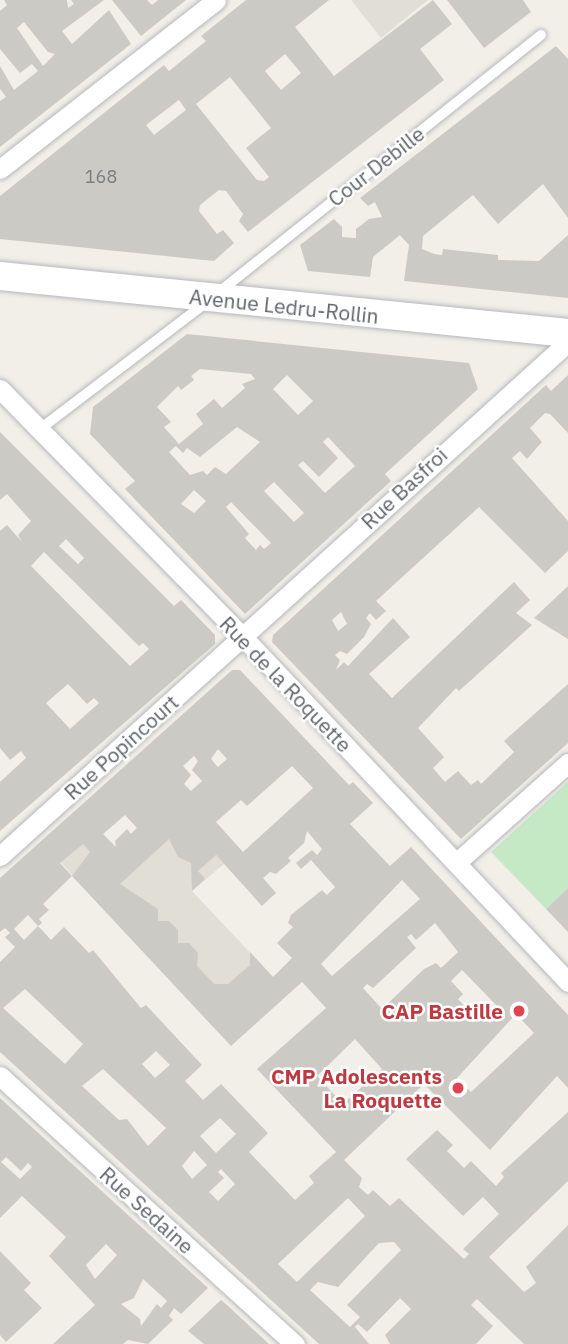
<!DOCTYPE html>
<html>
<head>
<meta charset="utf-8">
<style>
	body { margin:0 }
	#map { position:relative; width:568px; height:1344px; overflow:hidden; background:#f1efe8; font-family:"IBM Plex Sans",sans-serif }
	div>[style] { position:absolute }
	[style*='--x'] { left:calc(var(--x)*1px); top:calc(var(--y)*1px); width:calc(var(--w)*1px); rotate:calc(var(--a)*1deg) }
	.education>* { inset:0; background:#e1ded6 }
	.green>* { inset:0; background:#c5e8c5 }
	.building>* { inset:0; background:#cccac5 }
	.roads { filter:drop-shadow(0 0 2px #b5b8bc) drop-shadow(0 0 2px #b5b8bc) }
	.lane>* { height:10px; margin:-5px; padding:0 5px; transform-origin:5px; border-radius:5px; background:#fff }
	.street>* { height:19px; margin:-9.5px; padding:0 9.5px; transform-origin:9.5px; border-radius:9.5px; background:#fff }
	.secondary>* { height:28px; margin:-14px; padding:0 14px; transform-origin:14px; border-radius:14px; background:#fff }
	.dots>* { width:19px; height:19px; translate:-50% -50%; box-sizing:border-box; border:4px solid #fff; border-radius:50% }
	span { translate:-50% -50%; white-space:nowrap; text-align:center; line-height:1.15; -webkit-text-stroke:5px #fff; paint-order:stroke }
	.number-label { font-size:18px; color:#7a7d7f }
	.number-label span { -webkit-text-stroke-width:0 }
	.street-label { font-size:21px; color:#5f6368 }
	.health-label { font-size:21px; color:#be3a42; font-weight:700 }
	.right { translate:-100% -50%; text-align:right }
</style>
</head>
<body>
<div id="map">
	<div class="education">
		<i style="clip-path:polygon(351px 0,428px 0,381px 38px)"></i>
		<i style="clip-path:polygon(166px 802px,224px 864px,192px 891px,273px 977px,218px 1032px,41px 841px,71px 815px,116px 847px)"></i>
	</div>
	<div class="green">
		<i style="clip-path:polygon(568px 782px,568px 888px,546px 909px,491px 852px)"></i>
	</div>
	<div class="building">
		<i style="clip-path:polygon(evenodd,4px 0,67px 0,68px 8px,74px 4px,71px 0,104px 0,62px 31px,72px 44px,109px 10px,131px 44px,0 147px,0 101px,6px 97px,0 89px,0 66px,14px 90px,38px 71px,32px 64px,20px 73px,0 49px,0 11px,7px 5px,4px 0,24px 22px,48px 52px,55px 54px,43px 66px,17px 28px,24px 22px)"></i>
		<i style="clip-path:polygon(112px 0,147px 0,152px 5px,158px 0,186px 0,141px 36px)"></i>
		<i style="clip-path:polygon(evenodd,246px 0,329px 0,295px 27px,334px 76px,433px 0,452px 24px,420px 49px,444px 80px,248px 232px,239px 221px,243px 214px,226px 191px,219px 190px,200px 205px,199px 211px,217px 234px,223px 230px,234px 243px,214px 261px,0 239px,0 196px,164px 65px,169px 71px,206px 41px,201px 36px,246px 0,285px 54px,301px 73px,281px 90px,265px 71px,285px 54px,246px 0,230px 77px,271px 128px,246px 148px,269px 177px,264px 181px,257px 180px,196px 104px,230px 77px,246px 0,179px 100px,186px 110px,154px 135px,146px 125px,179px 100px)"></i>
		<i style="clip-path:polygon(447px 0,523px 0,531px 12px,484px 48px)"></i>
		<i style="clip-path:polygon(556px 46px,568px 59px,568px 218px,543px 184px,498px 224px,473px 195px,423px 236px,422px 249px,434px 254px,442px 255px,443px 249px,498px 255px,498px 260px,539px 261px,568px 235px,568px 298px,404px 281px,409px 245px,400px 235px,373px 257px,370px 277px,308px 271px,300px 245px,334px 219px,342px 227px,342px 237px,356px 238px,356px 229px,369px 219px,382px 217px,375px 202px,368px 206px,360px 198px)"></i>
		<i style="clip-path:polygon(evenodd,187px 334px,469px 363px,478px 389px,385px 474px,391px 481px,245px 614px,125px 489px,135px 481px,90px 434px,93px 407px,187px 334px,200px 369px,251px 374px,255px 379px,242px 384px,245px 388px,222px 408px,214px 399px,196px 414px,203px 424px,179px 444px,164px 427px,171px 422px,157px 407px,178px 386px,181px 390px,194px 380px,191px 376px,200px 369px,187px 334px,287px 375px,313px 401px,298px 415px,273px 389px,287px 375px,187px 334px,237px 427px,260px 442px,226px 474px,215px 467px,207px 475px,203px 471px,190px 475px,169px 452px,176px 446px,183px 453px,187px 448px,200px 457px,237px 427px,187px 334px,328px 437px,355px 466px,325px 493px,298px 465px,303px 461px,319px 477px,338px 458px,323px 442px,328px 437px,187px 334px,274px 482px,304px 513px,294px 522px,264px 491px,274px 482px,187px 334px,194px 490px,206px 501px,194px 513px,181px 504px,194px 490px,187px 334px,231px 502px,271px 543px,264px 549px,260px 545px,256px 550px,245px 538px,249px 534px,226px 507px,231px 502px)"></i>
		<i style="clip-path:polygon(evenodd,568px 375px,568px 433px,550px 414px,545px 413px,530px 428px,542px 442px,527px 459px,520px 451px,512px 458px,568px 521px,568px 551px,545px 573px,479px 507px,376px 601px,386px 611px,376px 620px,370px 613px,366px 618px,371px 624px,364px 637px,347px 654px,340px 651px,335px 655px,340px 660px,336px 670px,344px 662px,348px 666px,393px 618px,410px 637px,369px 674px,392px 698px,514px 582px,530px 600px,516px 613px,532px 625px,459px 691px,456px 688px,418px 728px,444px 757px,433px 768px,445px 782px,458px 771px,471px 785px,478px 780px,481px 784px,514px 752px,504px 741px,568px 684px,568px 743px,461px 839px,272px 642px,273px 635px,546px 385px,551px 391px,568px 375px,341px 612px,347px 624px,338px 631px,332px 620px,341px 612px)"></i>
		<i style="clip-path:polygon(evenodd,0 432px,174px 606px,181px 600px,215px 635px,215px 644px,0 831px,0 782px,26px 758px,21px 751px,10px 760px,0 748px,0 531px,7px 525px,22px 542px,18px 535px,31px 521px,7px 494px,0 500px,0 432px,66px 539px,84px 558px,78px 564px,59px 546px,66px 539px,0 432px,44px 552px,139px 646px,143px 643px,149px 649px,130px 666px,31px 566px,44px 552px,0 432px,68px 684px,87px 704px,94px 698px,99px 703px,70px 729px,46px 703px,68px 684px)"></i>
		<i style="clip-path:polygon(568px 586px,568px 639px,534px 618px)"></i>
		<i style="clip-path:polygon(evenodd,232px 670px,240px 670px,349px 785px,353px 782px,373px 803px,350px 824px,390px 866px,411px 847px,568px 1015px,568px 1088px,557px 1076px,490px 1150px,424px 1084px,344px 1160px,362px 1178px,359px 1187px,368px 1195px,373px 1190px,390px 1206px,399px 1198px,464px 1259px,469px 1254px,463px 1249px,499px 1214px,483px 1197px,463px 1216px,406px 1159px,437px 1130px,453px 1145px,447px 1151px,464px 1168px,471px 1161px,496px 1186px,504px 1177px,501px 1173px,568px 1112px,568px 1181px,489px 1257px,524px 1292px,536px 1283px,526px 1267px,568px 1225px,568px 1344px,524px 1344px,477px 1299px,471px 1305px,493px 1326px,476px 1344px,390px 1344px,385px 1335px,411px 1309px,400px 1298px,367px 1332px,358px 1324px,355px 1327px,369px 1344px,319px 1344px,0 1052px,0 962px,15px 947px,5px 937px,10px 933px,5px 928px,0 932px,0 878px,232px 670px,218px 749px,227px 759px,218px 767px,211px 759px,218px 749px,232px 670px,194px 756px,198px 761px,192px 770px,202px 781px,191px 791px,184px 784px,191px 775px,183px 766px,194px 756px,232px 670px,292px 766px,313px 788px,243px 852px,216px 822px,241px 800px,247px 806px,292px 766px,232px 670px,125px 815px,137px 828px,131px 834px,127px 829px,115px 841px,116px 847px,103px 834px,125px 815px,232px 670px,307px 831px,322px 849px,317px 855px,312px 850px,296px 863px,301px 869px,311px 860px,335px 887px,327px 895px,322px 890px,291px 915px,288px 923px,293px 927px,277px 943px,292px 958px,273px 977px,250px 952px,250px 965px,228px 984px,214px 984px,197px 966px,198px 953px,189px 943px,178px 943px,178px 930px,169px 921px,158px 921px,158px 909px,120px 884px,169px 839px,178px 857px,191px 863px,192px 891px,205px 879px,198px 871px,216px 855px,262px 906px,276px 893px,263px 878px,270px 872px,276px 874px,291px 861px,288px 858px,304px 843px,307px 831px,232px 670px,83px 844px,90px 852px,72px 876px,231px 1046px,302px 982px,326px 1008px,257px 1069px,336px 1152px,309px 1176px,314px 1183px,295px 1200px,249px 1152px,268px 1133px,221px 1084px,203px 1100px,185px 1081px,202px 1065px,146px 1005px,141px 1008px,93px 950px,89px 953px,64px 927px,51px 940px,38px 926px,24px 940px,14px 929px,28px 915px,38px 926px,42px 923px,39px 919px,49px 910px,43px 904px,72px 876px,60px 863px,83px 844px,232px 670px,402px 880px,420px 899px,332px 976px,321px 964px,402px 880px,232px 670px,435px 923px,458px 952px,441px 968px,436px 963px,424px 969px,382px 1009px,363px 988px,367px 984px,373px 988px,416px 948px,407px 937px,411px 934px,416px 940px,435px 923px,232px 670px,462px 970px,502px 1011px,490px 1023px,476px 1009px,471px 1013px,458px 999px,463px 994px,451px 981px,462px 970px,232px 670px,25px 989px,83px 1044px,65px 1064px,3px 1008px,25px 989px,232px 670px,516px 1014px,534px 1033px,471px 1092px,457px 1078px,516px 1014px,232px 670px,355px 1039px,382px 1069px,343px 1104px,317px 1076px,355px 1039px,232px 670px,156px 1051px,170px 1065px,155px 1078px,142px 1064px,156px 1051px,232px 670px,103px 1069px,166px 1128px,148px 1146px,127px 1119px,119px 1120px,82px 1086px,103px 1069px,232px 670px,220px 1118px,236px 1134px,216px 1153px,200px 1136px,220px 1118px,232px 670px,194px 1151px,207px 1165px,192px 1179px,182px 1166px,194px 1151px,232px 670px,221px 1169px,235px 1184px,218px 1201px,209px 1192px,224px 1178px,218px 1172px,221px 1169px,232px 670px,348px 1198px,365px 1216px,297px 1282px,278px 1264px,348px 1198px,232px 670px,394px 1242px,401px 1250px,347px 1305px,360px 1317px,350px 1327px,310px 1290px,318px 1282px,338px 1287px,379px 1243px,394px 1242px)"></i>
		<i style="clip-path:polygon(568px 888px,568px 932px,546px 909px)"></i>
		<i style="clip-path:polygon(evenodd,0 1098px,208px 1288px,181px 1314px,174px 1308px,169px 1316px,173px 1320px,148px 1344px,128px 1340px,123px 1344px,53px 1344px,95px 1305px,49px 1256px,66px 1237px,22px 1196px,0 1218px,0 1098px,6px 1157px,21px 1171px,28px 1163px,32px 1167px,20px 1179px,1px 1162px,6px 1157px,0 1098px,106px 1244px,117px 1255px,95px 1279px,86px 1265px,106px 1244px,0 1098px,143px 1279px,167px 1301px,161px 1308px,157px 1304px,141px 1326px,140px 1319px,121px 1304px,134px 1298px,143px 1279px)"></i>
		<i style="clip-path:polygon(0 1251px,31px 1283px,24px 1290px,42px 1308px,6px 1342px,0 1335px)"></i>
		<i style="clip-path:polygon(221px 1300px,227px 1305px,269px 1344px,204px 1344px,188px 1331px)"></i>
	</div>
	<div class="roads">
		<div class="lane">
			<i style="--x:219;--y:292;--w:412;--a:-38.6"></i>
			<i style="--x:40;--y:429;--w:206;--a:-37.3"></i>
		</div>
		<div class="street">
			<i style="--x:0;--y:169;--w:274;--a:-38"></i>
			<i style="--x:0;--y:389;--w:347;--a:45.6"></i>
			<i style="--x:243;--y:637;--w:474;--a:46.7"></i>
			<i style="--x:0;--y:856;--w:766;--a:-42.14"></i>
			<i style="--x:456;--y:863;--w:150;--a:-41.8"></i>
			<i style="--x:0;--y:1076;--w:399;--a:42.3"></i>
		</div>
		<div class="secondary">
			<i style="--x:0;--y:276;--w:571;--a:5.73"></i>
		</div>
	</div>
	<div class="dots">
		<i style="left:519px;top:1011px;background:#e0444e"></i>
		<i style="left:458px;top:1088px;background:#e0444e"></i>
	</div>
	<div class="number-label">
		<span style="left:101px;top:177px">168</span>
	</div>
	<div class="street-label">
		<span style="left:376px;top:166px;rotate:-38deg">Cour Debille</span>
		<span style="left:284px;top:306px;rotate:6deg">Avenue Ledru-Rollin</span>
		<span style="left:404px;top:488px;rotate:-43deg">Rue Basfroi</span>
		<span style="left:286px;top:684px;rotate:46deg">Rue de la Roquette</span>
		<span style="left:121px;top:747px;rotate:-42deg">Rue Popincourt</span>
		<span style="left:147px;top:1210px;rotate:42deg">Rue Sedaine</span>
	</div>
	<div class="health-label">
		<span class="right" style="left:503px;top:1011px">CAP Bastille</span>
		<span class="right" style="left:442px;top:1088px">CMP Adolescents<br>La Roquette</span>
	</div>
</div>
</body>
</html>
